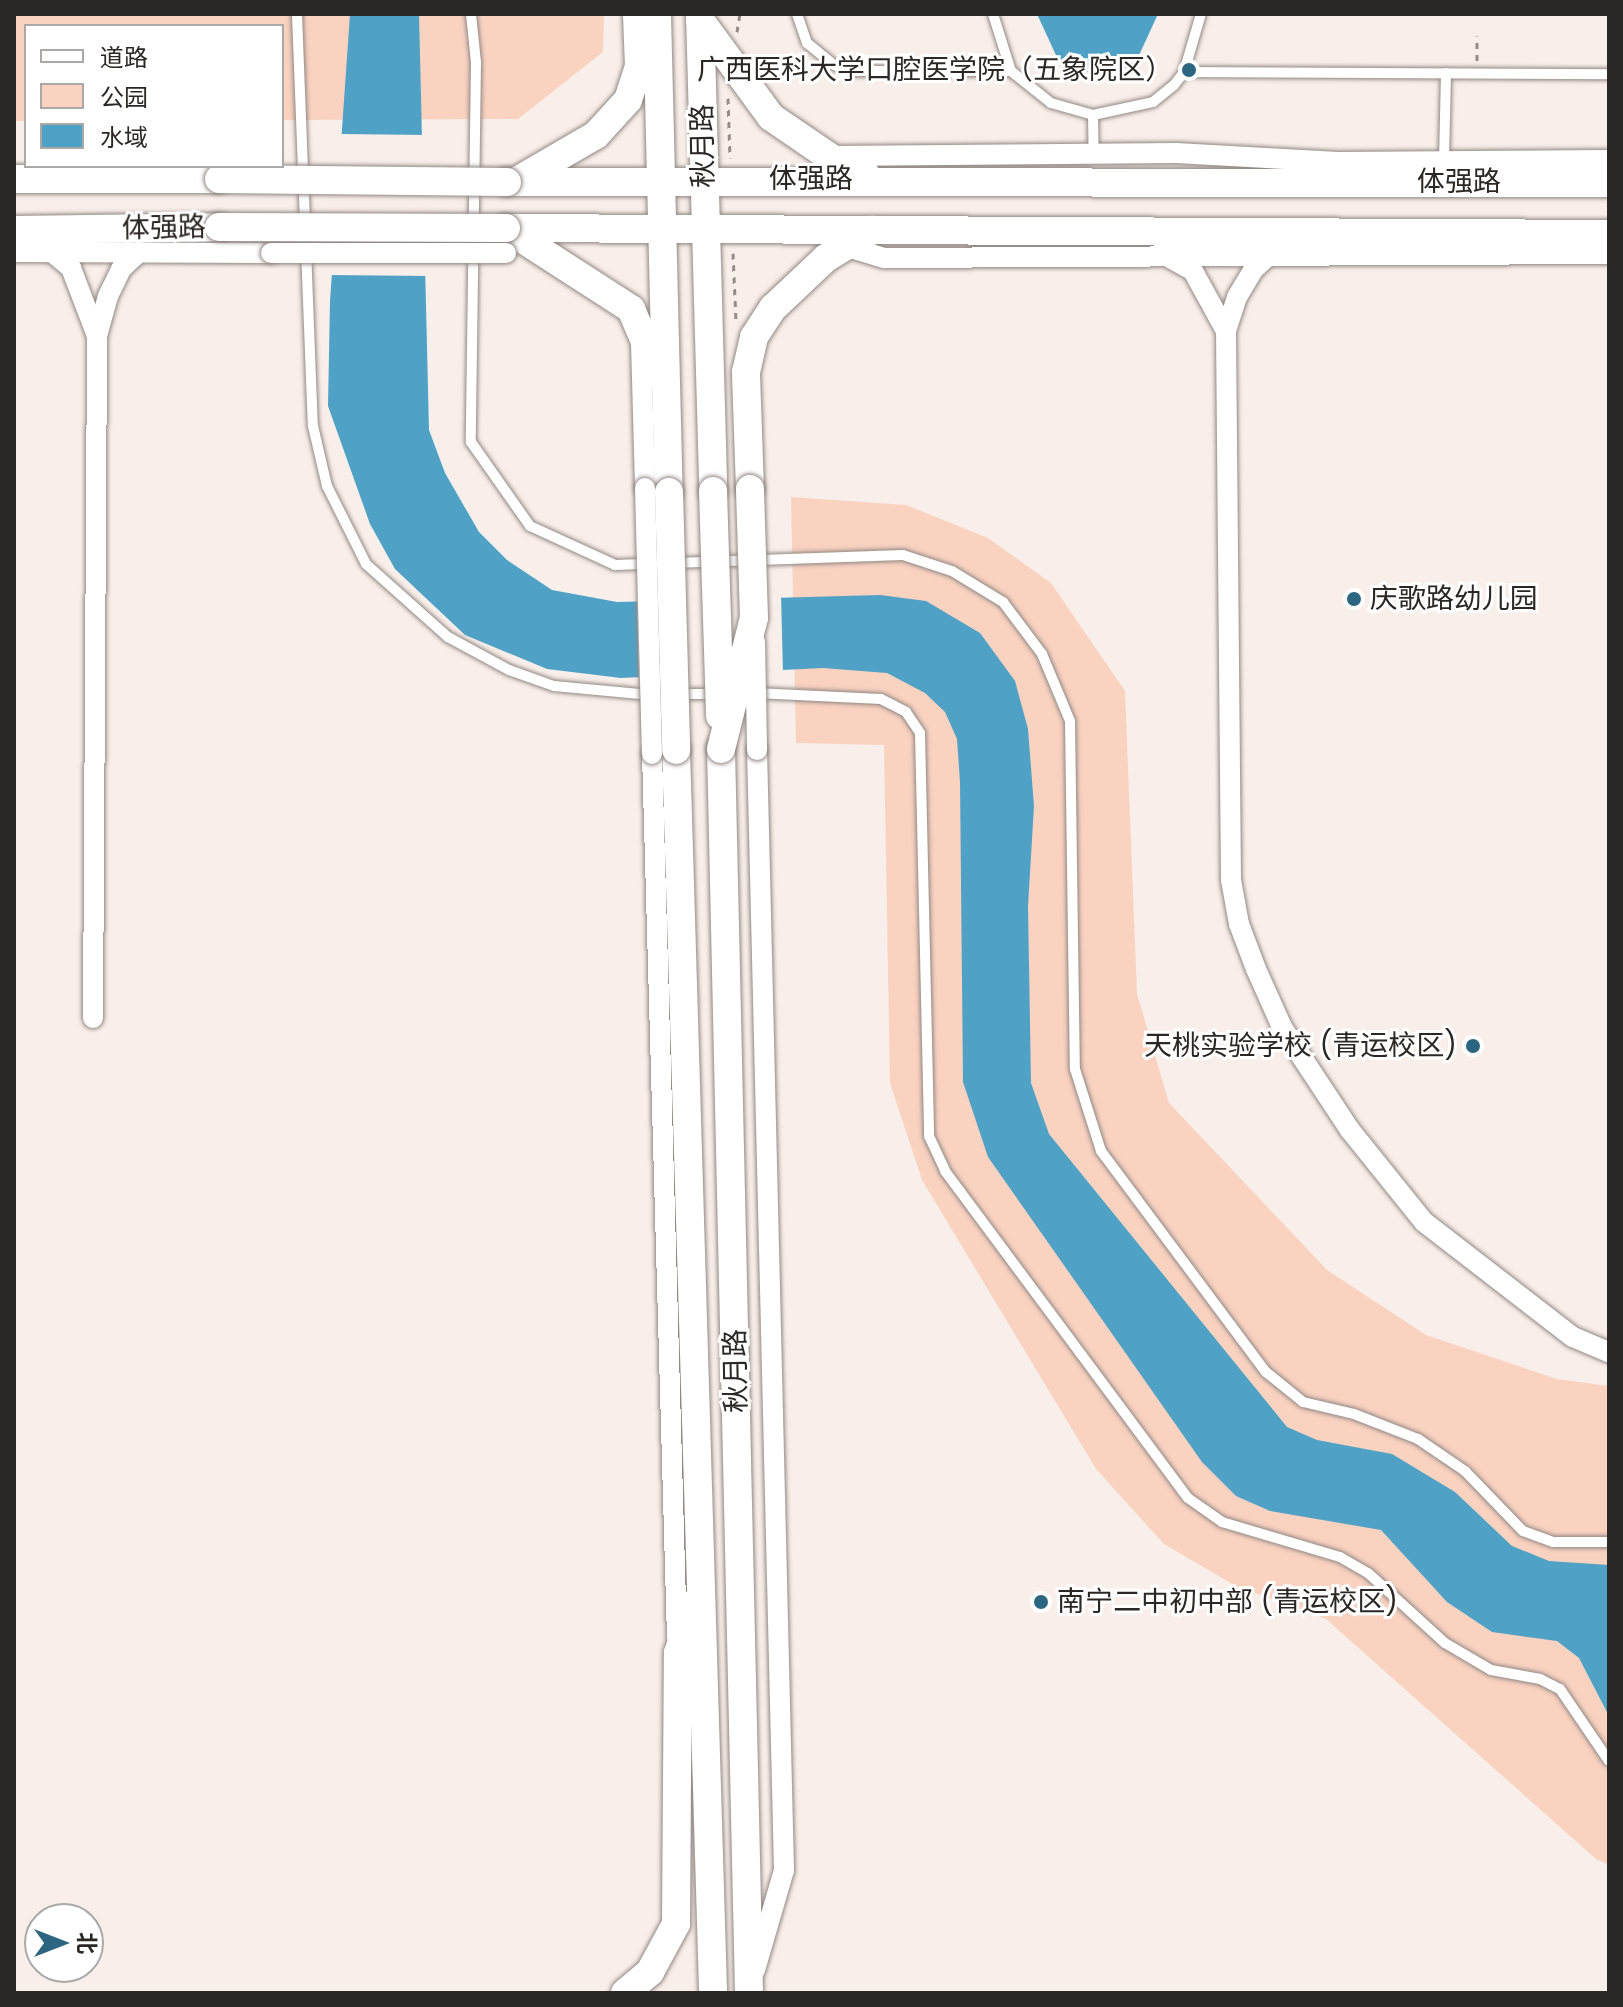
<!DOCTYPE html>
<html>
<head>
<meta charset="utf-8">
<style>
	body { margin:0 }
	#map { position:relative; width:1623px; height:2007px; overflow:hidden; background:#f9efea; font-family:Poppins,"Noto Sans SC",sans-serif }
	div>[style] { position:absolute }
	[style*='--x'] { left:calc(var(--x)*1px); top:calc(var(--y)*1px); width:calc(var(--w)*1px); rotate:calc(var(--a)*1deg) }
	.green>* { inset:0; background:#f9d2c0 }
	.water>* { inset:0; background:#50a1c6 }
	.pier>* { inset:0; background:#f9efea }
	.path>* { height:3px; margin-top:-1.5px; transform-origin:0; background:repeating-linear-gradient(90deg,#938c89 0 6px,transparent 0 12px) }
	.roads { filter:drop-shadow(0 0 2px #918884) drop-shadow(0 0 2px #918884) }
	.service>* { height:10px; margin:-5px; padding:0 5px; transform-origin:5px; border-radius:5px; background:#fff }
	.minor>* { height:20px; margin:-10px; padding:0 10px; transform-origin:10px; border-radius:10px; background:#fff }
	.secondary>* { height:28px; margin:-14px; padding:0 14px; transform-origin:14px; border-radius:14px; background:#fff }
	.bridges { filter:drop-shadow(0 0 2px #918884) drop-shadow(0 0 2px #918884) }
	.minor-bridge>* { height:20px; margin:-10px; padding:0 10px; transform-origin:10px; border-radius:10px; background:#fff }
	.secondary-bridge>* { height:28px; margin:-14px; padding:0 14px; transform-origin:14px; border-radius:14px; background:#fff }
	.dots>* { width:22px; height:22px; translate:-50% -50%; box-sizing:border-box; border:4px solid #fff; border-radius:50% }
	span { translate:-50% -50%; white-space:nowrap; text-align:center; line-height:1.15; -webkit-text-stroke:6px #fff; paint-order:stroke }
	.poi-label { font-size:28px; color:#2a2725 }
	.right { translate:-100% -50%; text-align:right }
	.left { translate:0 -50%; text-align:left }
	.street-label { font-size:28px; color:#2a2725 }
	.frame { position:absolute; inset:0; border:16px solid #2a2725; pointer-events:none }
	.legend { position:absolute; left:24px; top:24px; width:260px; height:144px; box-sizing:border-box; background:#fff; border:2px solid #aaa9a8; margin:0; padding:10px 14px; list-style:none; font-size:24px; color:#2a2725 }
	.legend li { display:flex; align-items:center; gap:16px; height:40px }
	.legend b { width:40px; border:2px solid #aaa9a8 }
	.north { position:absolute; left:24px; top:1903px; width:80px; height:80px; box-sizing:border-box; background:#fff; border:2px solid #aaa9a8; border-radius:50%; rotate:90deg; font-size:22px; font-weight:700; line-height:32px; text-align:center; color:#2a2725 }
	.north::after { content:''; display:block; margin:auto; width:28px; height:36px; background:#2c657f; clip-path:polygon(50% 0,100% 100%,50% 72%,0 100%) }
</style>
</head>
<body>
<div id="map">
	<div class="green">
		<i style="clip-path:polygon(14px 14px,604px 14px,603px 52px,518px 119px,282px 120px,282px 26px,26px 26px,26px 121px,14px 121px)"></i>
		<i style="clip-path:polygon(791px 497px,906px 505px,988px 538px,1051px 583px,1125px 691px,1137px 994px,1169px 1103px,1327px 1270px,1426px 1335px,1557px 1379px,1609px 1386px,1609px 1865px,1596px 1859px,1326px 1619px,1234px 1585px,1164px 1544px,1096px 1469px,922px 1180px,890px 1083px,884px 745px,796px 743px)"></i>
	</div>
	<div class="water">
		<i style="clip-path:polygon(350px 14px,419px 14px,429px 430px,445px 473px,479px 532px,507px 560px,552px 590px,617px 602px,880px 595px,926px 601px,980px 633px,1015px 681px,1028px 729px,1034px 806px,1028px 906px,1031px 1083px,1049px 1134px,1287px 1427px,1317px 1440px,1392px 1454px,1455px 1492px,1512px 1546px,1549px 1561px,1609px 1565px,1609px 1716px,1579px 1658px,1557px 1641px,1492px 1632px,1447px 1602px,1381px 1530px,1270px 1511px,1236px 1496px,1202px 1462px,988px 1157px,963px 1082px,960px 782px,957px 739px,945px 712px,925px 693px,887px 673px,823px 668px,621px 678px,547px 669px,465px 635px,395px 569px,370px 524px,328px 406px,330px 301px)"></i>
		<i style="clip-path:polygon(1037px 14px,1158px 14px,1134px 66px,1097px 74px,1061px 66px)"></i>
	</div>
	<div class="pier">
		<i style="clip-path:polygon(339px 134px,428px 135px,430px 276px,328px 275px)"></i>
		<i style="clip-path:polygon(781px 594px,783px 674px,639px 681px,637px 598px)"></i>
	</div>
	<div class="path">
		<i style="--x:737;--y:32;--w:18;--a:-81"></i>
		<i style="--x:1477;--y:61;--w:25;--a:-90"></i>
		<i style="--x:728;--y:98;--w:60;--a:88.1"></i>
		<i style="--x:733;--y:253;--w:69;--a:87.5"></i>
	</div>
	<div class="roads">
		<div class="service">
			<i style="--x:297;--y:14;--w:412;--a:87.8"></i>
			<i style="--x:313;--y:426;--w:62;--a:76.9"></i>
			<i style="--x:327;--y:486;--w:87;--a:63.4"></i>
			<i style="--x:366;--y:564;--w:110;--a:41.7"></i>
			<i style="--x:448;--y:637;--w:69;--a:28.4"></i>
			<i style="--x:509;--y:670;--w:48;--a:19.6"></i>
			<i style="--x:554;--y:686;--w:97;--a:5.3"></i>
			<i style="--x:471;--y:14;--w:48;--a:84.1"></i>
			<i style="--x:476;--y:62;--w:380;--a:90.8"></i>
			<i style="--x:471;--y:442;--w:103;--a:54.9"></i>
			<i style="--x:530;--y:526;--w:94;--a:24.6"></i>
			<i style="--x:615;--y:565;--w:34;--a:-2"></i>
			<i style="--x:797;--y:14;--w:31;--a:71"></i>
			<i style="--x:807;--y:43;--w:35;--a:39"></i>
			<i style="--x:834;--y:65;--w:20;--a:18"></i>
			<i style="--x:853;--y:71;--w:158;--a:0"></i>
			<i style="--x:993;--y:14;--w:60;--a:72.5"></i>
			<i style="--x:1011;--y:71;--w:51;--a:38.7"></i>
			<i style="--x:1051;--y:103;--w:44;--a:15.9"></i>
			<i style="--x:1093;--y:115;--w:61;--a:-12.2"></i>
			<i style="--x:1153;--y:102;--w:27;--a:-39"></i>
			<i style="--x:1174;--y:85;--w:16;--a:-52"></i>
			<i style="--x:1184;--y:72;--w:60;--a:-73.7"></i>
			<i style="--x:1184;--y:72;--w:425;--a:0.3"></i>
			<i style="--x:1093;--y:115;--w:39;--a:89"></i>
			<i style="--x:1444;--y:161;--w:88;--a:-88.7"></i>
			<i style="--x:673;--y:563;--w:230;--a:-2"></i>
			<i style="--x:903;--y:555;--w:52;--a:18.1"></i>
			<i style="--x:952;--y:571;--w:60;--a:31.3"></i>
			<i style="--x:1003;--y:602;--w:65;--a:53.1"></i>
			<i style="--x:1042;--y:654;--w:73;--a:67.3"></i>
			<i style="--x:1070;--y:721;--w:348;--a:89.2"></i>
			<i style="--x:1075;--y:1069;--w:86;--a:72.4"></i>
			<i style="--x:1101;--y:1151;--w:276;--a:53.3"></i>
			<i style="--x:1266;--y:1372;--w:48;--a:39"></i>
			<i style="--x:1303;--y:1402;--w:52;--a:13.2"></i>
			<i style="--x:1354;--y:1414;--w:69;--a:21.3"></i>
			<i style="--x:1418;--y:1439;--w:57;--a:34.2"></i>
			<i style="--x:1465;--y:1471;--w:83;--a:46"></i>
			<i style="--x:1523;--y:1531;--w:32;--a:20"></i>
			<i style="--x:1553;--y:1542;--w:56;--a:0"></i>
			<i style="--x:755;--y:693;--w:126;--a:2.7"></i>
			<i style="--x:881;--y:699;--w:28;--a:27"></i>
			<i style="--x:906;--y:712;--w:25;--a:56"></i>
			<i style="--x:920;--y:733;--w:403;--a:88.7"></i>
			<i style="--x:929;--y:1136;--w:38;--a:65"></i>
			<i style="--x:945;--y:1171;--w:407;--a:53.4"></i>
			<i style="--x:1188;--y:1498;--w:42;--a:35.2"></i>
			<i style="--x:1222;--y:1522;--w:123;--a:16.5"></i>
			<i style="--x:1340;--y:1557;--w:32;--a:30"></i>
			<i style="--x:1368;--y:1573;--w:104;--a:42.3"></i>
			<i style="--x:1445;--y:1643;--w:53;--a:30.4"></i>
			<i style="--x:1491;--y:1670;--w:50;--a:10.4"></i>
			<i style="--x:1540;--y:1679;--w:22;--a:27"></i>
			<i style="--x:1560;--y:1689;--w:87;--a:55.8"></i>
			<i style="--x:675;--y:694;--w:44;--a:0"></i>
		</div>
		<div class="minor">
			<i style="--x:833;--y:156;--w:343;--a:-0.5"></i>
			<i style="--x:1176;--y:153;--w:163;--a:3.2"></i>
			<i style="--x:1339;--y:162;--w:270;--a:-0.4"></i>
			<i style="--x:838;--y:244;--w:48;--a:16.9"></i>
			<i style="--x:884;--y:258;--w:725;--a:-0.32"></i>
			<i style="--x:14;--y:252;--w:257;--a:0.2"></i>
			<i style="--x:52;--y:252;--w:25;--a:40"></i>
			<i style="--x:71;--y:268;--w:73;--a:69.1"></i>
			<i style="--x:97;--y:336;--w:41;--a:-74.6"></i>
			<i style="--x:108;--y:296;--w:30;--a:-64"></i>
			<i style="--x:121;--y:269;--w:25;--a:-43"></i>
			<i style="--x:1170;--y:258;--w:26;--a:29"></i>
			<i style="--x:1193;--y:271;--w:68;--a:61.2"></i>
			<i style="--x:1226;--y:331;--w:36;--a:-72"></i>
			<i style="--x:1237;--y:297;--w:31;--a:-59"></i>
			<i style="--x:1253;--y:270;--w:21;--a:-43"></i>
			<i style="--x:1226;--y:331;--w:549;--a:89.48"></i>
			<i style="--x:1231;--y:880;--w:45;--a:79.7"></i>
			<i style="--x:1239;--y:924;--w:48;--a:69.3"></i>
			<i style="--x:1256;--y:969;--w:64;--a:65.9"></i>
			<i style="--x:1282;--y:1027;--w:123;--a:56.6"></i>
			<i style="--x:1350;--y:1130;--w:118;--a:51.2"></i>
			<i style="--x:1424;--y:1222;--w:188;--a:37.7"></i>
			<i style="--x:1573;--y:1337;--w:39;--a:23"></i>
			<i style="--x:641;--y:343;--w:145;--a:88.4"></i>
			<i style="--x:652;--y:754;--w:884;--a:88.38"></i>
			<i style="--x:93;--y:1018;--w:682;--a:-89.66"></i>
			<i style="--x:755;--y:1970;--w:104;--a:-73.8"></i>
			<i style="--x:784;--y:1870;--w:1120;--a:-91.38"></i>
		</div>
		<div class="secondary">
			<i style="--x:657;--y:14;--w:478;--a:88.6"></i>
			<i style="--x:700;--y:14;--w:477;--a:88.4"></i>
			<i style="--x:700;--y:20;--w:120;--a:53.8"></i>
			<i style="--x:771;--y:117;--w:73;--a:34.3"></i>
			<i style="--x:831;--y:158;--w:38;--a:25"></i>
			<i style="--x:14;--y:179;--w:205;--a:0"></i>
			<i style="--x:520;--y:179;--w:88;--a:-30.1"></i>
			<i style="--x:596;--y:135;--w:47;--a:-47.6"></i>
			<i style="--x:628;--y:100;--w:35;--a:-72"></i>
			<i style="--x:639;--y:67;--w:53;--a:-92.2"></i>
			<i style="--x:507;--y:182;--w:1102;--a:0.05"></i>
			<i style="--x:506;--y:228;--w:1103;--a:0.31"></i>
			<i style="--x:507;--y:229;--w:148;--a:32.8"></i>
			<i style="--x:631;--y:309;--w:71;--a:66.7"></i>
			<i style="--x:14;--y:230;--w:205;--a:-0.8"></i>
			<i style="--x:750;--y:489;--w:117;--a:-92"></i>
			<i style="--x:746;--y:372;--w:36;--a:-77"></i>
			<i style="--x:754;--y:337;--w:35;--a:-57"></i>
			<i style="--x:773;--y:308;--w:73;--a:-43.3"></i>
			<i style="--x:826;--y:258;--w:54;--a:-31.3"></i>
			<i style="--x:721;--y:749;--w:1244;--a:88.71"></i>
			<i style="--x:676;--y:750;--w:1244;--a:88.29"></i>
			<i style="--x:625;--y:1993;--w:33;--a:-40"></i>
			<i style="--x:650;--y:1972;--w:55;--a:-61.6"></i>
			<i style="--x:676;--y:1924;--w:271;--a:-89.6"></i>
			<i style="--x:678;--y:1653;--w:52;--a:-71.9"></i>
		</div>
	</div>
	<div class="bridges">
		<div class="minor-bridge">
			<i style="--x:271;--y:253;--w:235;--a:0"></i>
			<i style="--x:645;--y:488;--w:266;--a:88.5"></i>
			<i style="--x:755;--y:642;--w:108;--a:88.9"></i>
		</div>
		<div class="secondary-bridge">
			<i style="--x:219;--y:179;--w:288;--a:0.6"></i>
			<i style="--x:219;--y:227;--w:287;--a:0.2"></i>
			<i style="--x:713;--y:491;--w:225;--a:88.2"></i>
			<i style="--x:669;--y:492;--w:258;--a:88.4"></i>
			<i style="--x:721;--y:749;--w:135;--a:-75.9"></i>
			<i style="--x:754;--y:618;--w:129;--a:-91.8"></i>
		</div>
	</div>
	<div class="dots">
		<i style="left:1189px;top:70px;background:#2c657f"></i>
		<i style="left:1354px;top:599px;background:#2c657f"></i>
		<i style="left:1473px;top:1046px;background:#2c657f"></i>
		<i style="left:1041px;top:1602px;background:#2c657f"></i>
	</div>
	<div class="poi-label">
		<span class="right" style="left:1173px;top:70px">广西医科大学口腔医学院（五象院区）</span>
		<span class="left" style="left:1370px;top:599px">庆歌路幼儿园</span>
		<span class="right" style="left:1457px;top:1046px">天桃实验学校 (青运校区)</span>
		<span class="left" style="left:1057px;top:1602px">南宁二中初中部 (青运校区)</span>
	</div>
	<div class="street-label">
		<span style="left:703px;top:146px;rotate:-91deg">秋月路</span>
		<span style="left:811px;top:179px">体强路</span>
		<span style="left:1459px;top:182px">体强路</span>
		<span style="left:164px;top:228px;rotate:-1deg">体强路</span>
		<span style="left:736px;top:1371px;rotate:-91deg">秋月路</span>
	</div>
	<div class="frame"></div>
	<ul class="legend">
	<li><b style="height:10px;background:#fff"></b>道路</li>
	<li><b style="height:22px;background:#f9d2c0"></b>公园</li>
	<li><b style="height:22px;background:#50a1c6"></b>水域</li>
	</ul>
	<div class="north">北</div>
</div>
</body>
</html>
